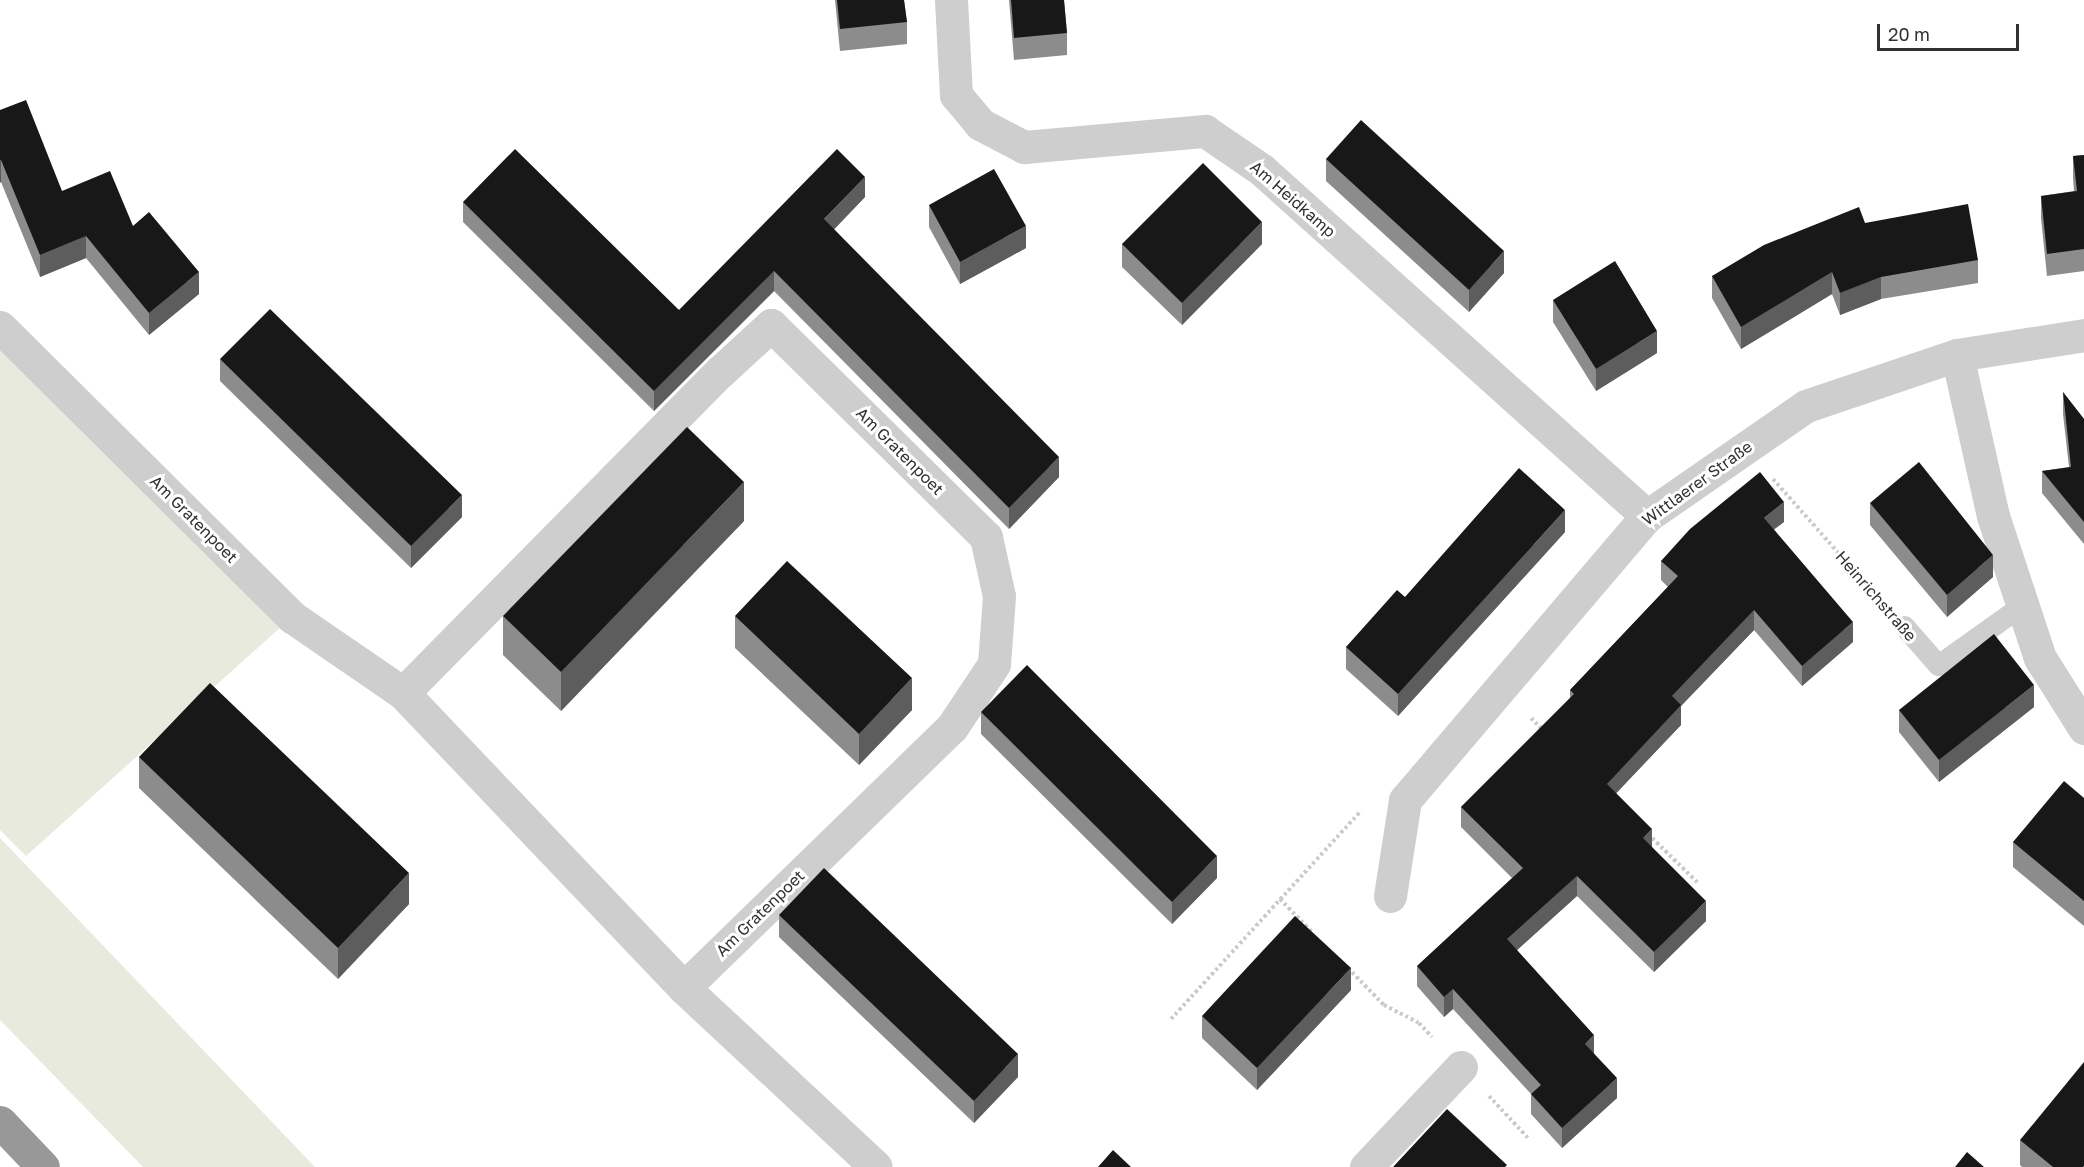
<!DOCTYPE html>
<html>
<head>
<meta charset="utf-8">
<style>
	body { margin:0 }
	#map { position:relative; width:2084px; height:1167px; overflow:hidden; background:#fff; font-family:"Golos Text",sans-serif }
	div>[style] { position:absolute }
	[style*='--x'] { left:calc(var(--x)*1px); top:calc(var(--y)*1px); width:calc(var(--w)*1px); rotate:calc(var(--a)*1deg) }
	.green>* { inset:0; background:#e7eadd }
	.path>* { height:4px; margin-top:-2px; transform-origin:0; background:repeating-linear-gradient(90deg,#cbcbcb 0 3px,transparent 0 6px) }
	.service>* { height:21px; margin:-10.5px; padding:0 10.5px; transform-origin:10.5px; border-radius:10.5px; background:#cecece }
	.minor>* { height:33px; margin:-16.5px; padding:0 16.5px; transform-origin:16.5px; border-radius:16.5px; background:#cecece }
	.motorway>* { height:33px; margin:-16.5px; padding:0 16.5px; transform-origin:16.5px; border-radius:16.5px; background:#989898 }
	.wall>* { inset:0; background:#8c8c8c }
	.shaded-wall>* { inset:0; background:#5d5d5d }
	.building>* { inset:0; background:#181818 }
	span { translate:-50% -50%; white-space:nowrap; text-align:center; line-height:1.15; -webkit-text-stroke:6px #fff; paint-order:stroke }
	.street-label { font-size:16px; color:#313131 }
	.scale { position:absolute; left:1877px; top:24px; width:142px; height:27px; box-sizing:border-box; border:3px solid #313131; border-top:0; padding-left:8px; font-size:18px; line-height:21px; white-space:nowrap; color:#313131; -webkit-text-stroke:4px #fff; paint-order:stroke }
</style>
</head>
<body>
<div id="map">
	<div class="green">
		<i style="clip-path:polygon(0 327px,292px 617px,26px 856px,0 830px)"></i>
		<i style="clip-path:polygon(0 838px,25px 864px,315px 1167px,143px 1167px,0 1020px)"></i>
	</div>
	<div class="path">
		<i style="--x:1773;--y:479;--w:163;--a:48.5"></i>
		<i style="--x:1531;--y:718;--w:16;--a:45"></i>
		<i style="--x:1648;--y:834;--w:71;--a:44.4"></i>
		<i style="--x:1280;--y:899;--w:45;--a:45.9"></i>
		<i style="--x:1348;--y:968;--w:52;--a:45.8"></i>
		<i style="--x:1384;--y:1005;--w:39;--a:27"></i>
		<i style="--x:1419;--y:1023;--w:19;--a:47"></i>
		<i style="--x:1171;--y:1019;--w:282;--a:-47.6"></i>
		<i style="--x:1489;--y:1096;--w:57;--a:47.1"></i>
	</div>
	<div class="service">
		<i style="--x:1904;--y:626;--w:52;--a:48.9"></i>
		<i style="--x:1938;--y:665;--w:103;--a:-35.5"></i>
	</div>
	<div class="minor">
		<i style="--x:951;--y:0;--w:95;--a:87"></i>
		<i style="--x:956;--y:95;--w:38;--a:50"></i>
		<i style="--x:980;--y:124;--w:50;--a:27.6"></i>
		<i style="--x:1024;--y:147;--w:182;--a:-5.1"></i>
		<i style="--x:1205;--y:131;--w:69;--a:34.4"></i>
		<i style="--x:1262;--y:170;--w:518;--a:41.95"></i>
		<i style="--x:0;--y:327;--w:412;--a:44.8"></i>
		<i style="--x:292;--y:617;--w:135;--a:34.4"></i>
		<i style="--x:403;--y:693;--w:407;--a:46.4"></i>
		<i style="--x:684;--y:988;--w:262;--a:43"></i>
		<i style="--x:1957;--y:355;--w:165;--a:77.4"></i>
		<i style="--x:1993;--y:516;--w:150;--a:71.7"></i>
		<i style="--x:2040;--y:658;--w:83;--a:57.8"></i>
		<i style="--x:403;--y:693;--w:453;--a:-45.4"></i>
		<i style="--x:721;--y:371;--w:68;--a:-42.6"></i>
		<i style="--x:771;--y:325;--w:302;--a:44.6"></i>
		<i style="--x:986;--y:537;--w:60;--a:77.6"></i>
		<i style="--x:999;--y:596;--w:68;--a:94.2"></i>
		<i style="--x:994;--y:664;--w:76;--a:123.7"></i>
		<i style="--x:952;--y:727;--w:374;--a:135.8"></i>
		<i style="--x:1390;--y:896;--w:97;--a:-81.1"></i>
		<i style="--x:1405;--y:800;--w:373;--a:-49.6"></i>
		<i style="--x:1647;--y:516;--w:193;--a:-34.7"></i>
		<i style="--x:1806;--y:406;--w:159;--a:-18.7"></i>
		<i style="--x:1957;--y:355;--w:129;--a:-8.9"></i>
		<i style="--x:1366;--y:1167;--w:138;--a:-46.5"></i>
	</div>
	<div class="motorway">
		<i style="--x:0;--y:1122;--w:62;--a:46.3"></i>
	</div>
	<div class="wall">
		<i style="clip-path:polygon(835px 0,904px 0,907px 22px,907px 44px,840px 51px)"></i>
		<i style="clip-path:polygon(1009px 0,1064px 0,1067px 33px,1067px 55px,1014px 60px)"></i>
		<i style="clip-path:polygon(0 110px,62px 191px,133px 226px,199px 294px,149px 335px,86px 258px,40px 277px,1px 182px)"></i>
		<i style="clip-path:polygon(2084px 155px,2084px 271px,2047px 276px,2041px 218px,2041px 196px,2074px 191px,2073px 178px,2073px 156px)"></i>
		<i style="clip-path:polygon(1326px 159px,1504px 273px,1469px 312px,1326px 181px)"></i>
		<i style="clip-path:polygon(865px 197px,834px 229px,1059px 477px,1009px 529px,774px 291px,654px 411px,463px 222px,463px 202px,679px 310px)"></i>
		<i style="clip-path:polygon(929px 205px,1026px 248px,960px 284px,929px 227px)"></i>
		<i style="clip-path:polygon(1865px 223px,1978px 260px,1978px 283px,1881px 299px,1840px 315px,1832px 294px,1741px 349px,1712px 298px,1712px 276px)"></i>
		<i style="clip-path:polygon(1122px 244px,1262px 244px,1182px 325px,1122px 267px)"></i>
		<i style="clip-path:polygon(1553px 300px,1657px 353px,1596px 391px,1553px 322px)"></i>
		<i style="clip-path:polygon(220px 359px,462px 517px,411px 568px,220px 381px)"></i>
		<i style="clip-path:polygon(2063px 392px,2084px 419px,2084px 544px,2042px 493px,2042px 471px,2069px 467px,2063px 414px)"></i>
		<i style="clip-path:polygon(1870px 503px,1993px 577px,1947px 617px,1870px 525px)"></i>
		<i style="clip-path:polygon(744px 521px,561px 711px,503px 655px,503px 616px)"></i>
		<i style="clip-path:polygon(1784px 522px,1774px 529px,1853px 642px,1802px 686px,1754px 630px,1681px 706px,1681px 725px,1616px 793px,1652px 847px,1706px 921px,1654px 972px,1577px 896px,1517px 950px,1594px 1054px,1617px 1098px,1562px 1148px,1531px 1114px,1531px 1094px,1453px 1009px,1444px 1017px,1417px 986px,1417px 966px,1512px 878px,1461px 827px,1461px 807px,1570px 698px,1570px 690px,1668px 587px,1661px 580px,1661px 561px)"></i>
		<i style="clip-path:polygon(1565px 532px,1398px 716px,1346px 669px,1346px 647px,1405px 597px)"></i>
		<i style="clip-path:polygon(735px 616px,912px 710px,859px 765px,735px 648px)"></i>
		<i style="clip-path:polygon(2034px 707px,1939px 782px,1899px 732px,1899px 710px)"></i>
		<i style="clip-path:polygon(981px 712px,1217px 878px,1172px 924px,981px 734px)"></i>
		<i style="clip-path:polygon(139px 757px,409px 904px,338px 979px,139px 788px)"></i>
		<i style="clip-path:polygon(2084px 798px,2084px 926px,2013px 867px,2013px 842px)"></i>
		<i style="clip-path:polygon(779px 915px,1018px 1077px,974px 1123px,779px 937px)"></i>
		<i style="clip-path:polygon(1351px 990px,1257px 1090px,1202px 1038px,1202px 1016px)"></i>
		<i style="clip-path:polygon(2020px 1140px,2084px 1167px,2022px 1167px,2020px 1165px)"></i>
	</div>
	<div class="shaded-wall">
		<i style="clip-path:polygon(1px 160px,1px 182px,0 183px,0 161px)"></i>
		<i style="clip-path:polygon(865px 177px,865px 197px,824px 240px,824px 219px)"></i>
		<i style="clip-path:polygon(1262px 222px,1262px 244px,1182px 325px,1182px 303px)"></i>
		<i style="clip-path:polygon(1026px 226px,1026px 248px,960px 284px,960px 262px)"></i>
		<i style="clip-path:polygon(86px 236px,86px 258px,40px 277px,40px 255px)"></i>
		<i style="clip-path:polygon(1504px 251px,1504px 273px,1469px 312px,1469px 290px)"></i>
		<i style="clip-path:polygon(774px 271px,774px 291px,654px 411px,654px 391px)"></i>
		<i style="clip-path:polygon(199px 272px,199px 294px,149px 335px,149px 313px)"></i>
		<i style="clip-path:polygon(1832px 272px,1832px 294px,1741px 349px,1741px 327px)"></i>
		<i style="clip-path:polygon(1881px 277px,1881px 299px,1840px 315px,1840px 293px)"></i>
		<i style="clip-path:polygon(1657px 331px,1657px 353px,1596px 391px,1596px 369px)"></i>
		<i style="clip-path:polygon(1059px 457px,1059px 477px,1009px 529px,1009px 508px)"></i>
		<i style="clip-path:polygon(744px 482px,744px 521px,561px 711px,561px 672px)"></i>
		<i style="clip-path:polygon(462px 495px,462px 517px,411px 568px,411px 546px)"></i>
		<i style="clip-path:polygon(1784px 502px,1784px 522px,1764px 537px,1764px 518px)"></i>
		<i style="clip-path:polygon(1565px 510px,1565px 532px,1398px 716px,1398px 694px)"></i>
		<i style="clip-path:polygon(1993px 555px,1993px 577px,1947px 617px,1947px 595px)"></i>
		<i style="clip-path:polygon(1754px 610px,1754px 630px,1681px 706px,1681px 725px,1607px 803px,1607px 784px,1672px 696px)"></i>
		<i style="clip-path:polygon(1853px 622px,1853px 642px,1802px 686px,1802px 666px)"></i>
		<i style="clip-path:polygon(912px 678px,912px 710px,859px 765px,859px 734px)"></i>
		<i style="clip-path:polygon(2034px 685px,2034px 707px,1939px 782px,1939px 760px)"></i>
		<i style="clip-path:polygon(1652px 829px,1652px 849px,1643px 838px)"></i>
		<i style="clip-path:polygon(1217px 856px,1217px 878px,1172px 924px,1172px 902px)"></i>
		<i style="clip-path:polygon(409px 873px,409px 904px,338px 979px,338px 948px)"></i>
		<i style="clip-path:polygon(1577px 876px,1577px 896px,1507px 959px,1507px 939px)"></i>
		<i style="clip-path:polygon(1706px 901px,1706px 921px,1654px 972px,1654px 952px)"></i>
		<i style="clip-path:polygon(1351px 968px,1351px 990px,1257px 1090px,1257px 1068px)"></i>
		<i style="clip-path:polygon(1453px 989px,1453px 1009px,1444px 1017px,1444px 997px)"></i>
		<i style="clip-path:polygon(1594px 1035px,1594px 1055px,1585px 1044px)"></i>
		<i style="clip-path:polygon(1018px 1054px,1018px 1077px,974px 1123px,974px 1101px)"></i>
		<i style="clip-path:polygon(1617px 1078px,1617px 1098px,1562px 1148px,1562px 1128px)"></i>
	</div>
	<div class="building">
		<i style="clip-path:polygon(837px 0,904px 0,907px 22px,840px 29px)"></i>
		<i style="clip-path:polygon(1011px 0,1064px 0,1067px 33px,1014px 38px)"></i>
		<i style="clip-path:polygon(26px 100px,62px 191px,110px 171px,133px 226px,149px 212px,199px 272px,149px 313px,86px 236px,40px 255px,1px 160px,0 161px,0 110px)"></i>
		<i style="clip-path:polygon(1361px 120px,1504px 251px,1469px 290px,1326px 159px)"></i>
		<i style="clip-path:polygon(515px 149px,679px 310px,837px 149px,865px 177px,824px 219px,1059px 457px,1009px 508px,774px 271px,654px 391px,463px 202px)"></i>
		<i style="clip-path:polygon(2084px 155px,2084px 249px,2047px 254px,2041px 196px,2077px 191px,2073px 156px)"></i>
		<i style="clip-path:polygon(1203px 163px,1262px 222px,1182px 303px,1122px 244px)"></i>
		<i style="clip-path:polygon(994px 169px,1026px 226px,960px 262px,929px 205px)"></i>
		<i style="clip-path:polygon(1968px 204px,1978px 260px,1881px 277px,1840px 293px,1832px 272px,1741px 327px,1712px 276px,1764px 245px,1859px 207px,1865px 223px)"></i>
		<i style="clip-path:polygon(1615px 261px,1657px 331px,1596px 369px,1553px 300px)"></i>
		<i style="clip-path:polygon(270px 309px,462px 495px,411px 546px,220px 359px)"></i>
		<i style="clip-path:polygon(2063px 392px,2084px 419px,2084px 522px,2042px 471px,2071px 467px)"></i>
		<i style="clip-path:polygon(687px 427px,744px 482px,561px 672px,503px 616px)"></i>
		<i style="clip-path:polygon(1919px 462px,1993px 555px,1947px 595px,1870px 503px)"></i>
		<i style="clip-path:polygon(1519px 468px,1565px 510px,1398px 694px,1346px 647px,1397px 590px,1405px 597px)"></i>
		<i style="clip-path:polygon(1760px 472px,1784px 502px,1764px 518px,1853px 622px,1802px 666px,1754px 610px,1672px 696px,1681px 705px,1607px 784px,1652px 829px,1643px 838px,1706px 901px,1654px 952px,1577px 876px,1507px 939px,1594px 1035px,1585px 1044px,1617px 1078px,1562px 1128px,1531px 1094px,1541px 1085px,1453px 989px,1444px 997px,1417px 966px,1523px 868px,1461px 807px,1574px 694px,1570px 690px,1678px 576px,1661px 561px,1690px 529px)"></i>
		<i style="clip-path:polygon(787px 561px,912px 678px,859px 734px,735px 616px)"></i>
		<i style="clip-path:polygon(1994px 634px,2034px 685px,1939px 760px,1899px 710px)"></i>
		<i style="clip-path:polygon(1027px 665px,1217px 856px,1172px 902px,981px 712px)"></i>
		<i style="clip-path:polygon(210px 683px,409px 873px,338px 948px,139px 757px)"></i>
		<i style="clip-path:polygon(2064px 781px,2084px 798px,2084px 901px,2013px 842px)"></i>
		<i style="clip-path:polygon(824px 868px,1018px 1054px,974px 1101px,779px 915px)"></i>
		<i style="clip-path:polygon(1295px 916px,1351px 968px,1257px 1068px,1202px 1016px)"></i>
		<i style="clip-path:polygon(2084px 1062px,2084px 1166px,2083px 1167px,2053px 1167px,2020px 1140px)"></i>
		<i style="clip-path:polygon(1447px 1109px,1507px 1165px,1505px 1167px,1393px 1167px)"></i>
		<i style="clip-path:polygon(1113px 1150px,1131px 1167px,1098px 1167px)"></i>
		<i style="clip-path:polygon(1967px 1152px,1984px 1167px,1955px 1167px)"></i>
	</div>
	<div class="street-label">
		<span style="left:1293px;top:199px;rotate:41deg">Am Heidkamp</span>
		<span style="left:900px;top:451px;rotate:45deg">Am Gratenpoet</span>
		<span style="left:1697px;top:483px;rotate:-36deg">Wittlaerer Straße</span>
		<span style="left:194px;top:519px;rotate:45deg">Am Gratenpoet</span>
		<span style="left:1876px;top:596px;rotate:49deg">Heinrichstraße</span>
		<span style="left:760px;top:913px;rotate:-44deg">Am Gratenpoet</span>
	</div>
	<div class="scale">20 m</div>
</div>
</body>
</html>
